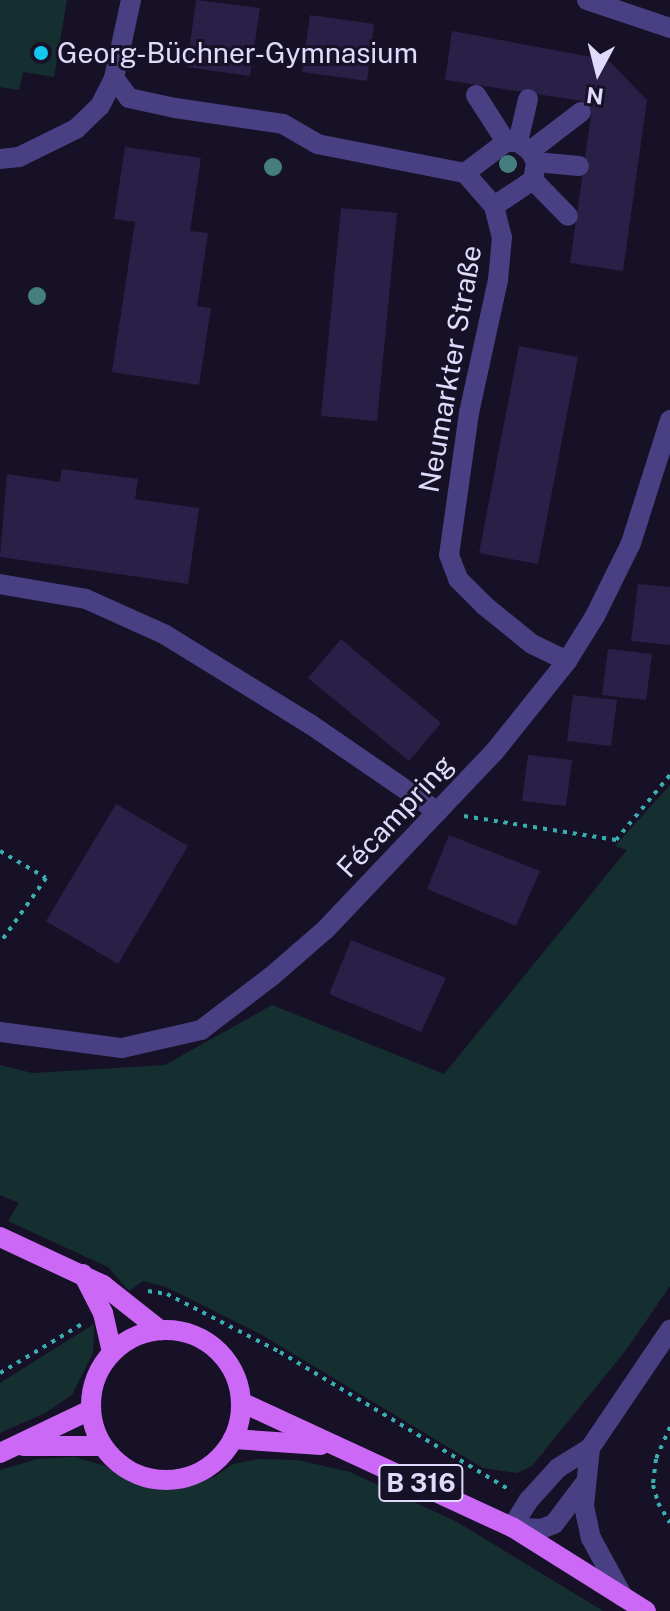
<!DOCTYPE html>
<html>
<head>
<meta charset="utf-8">
<style>
	body { margin:0 }
	#map { position:relative; width:670px; height:1611px; overflow:hidden; background:#171127; font-family:"Public Sans",sans-serif }
	div>[style] { position:absolute }
	[style*='--x'] { left:calc(var(--x)*1px); top:calc(var(--y)*1px); width:calc(var(--w)*1px); rotate:calc(var(--a)*1deg) }
	.green>* { inset:0; background:#152f30 }
	.building>* { inset:0; background:#2a1f46 }
	.path>* { height:4px; margin-top:-2px; transform-origin:0; background:repeating-linear-gradient(90deg,#38b0b2 0 4px,transparent 0 10px) }
	.minor>* { height:20px; margin:-10px; padding:0 10px; transform-origin:10px; border-radius:10px; background:#484082 }
	.major>* { height:20px; margin:-10px; padding:0 10px; transform-origin:10px; border-radius:10px; background:#cb68f5 }
	.major>.ring { margin:-10px; padding:0; box-sizing:content-box; background:none; border:20px solid #cb68f5; border-radius:50% }
	.trees>* { width:18px; height:18px; margin:-9px; border-radius:50%; background:#457e7e }
	.dots>* { width:22px; height:22px; translate:-50% -50%; box-sizing:border-box; border:4px solid #171127; border-radius:50% }
	span { translate:-50% -50%; white-space:nowrap; text-align:center; line-height:1.15; -webkit-text-stroke:6px #171127; paint-order:stroke }
	.shield-label span { padding:2px 6px; background:#171127; border:2px solid; border-radius:6px; -webkit-text-stroke-width:0 }
	.shield-label { font-size:26px; color:#e0dafc; font-weight:700 }
	.poi-label { font-size:28px; color:#e0dafc }
	.left { translate:0 -50%; text-align:left }
	.street-label { font-size:28px; color:#e0dafc }
	.north { position:absolute; left:558px; top:32px; width:80px; height:80px; -webkit-text-stroke:6px #171127; paint-order:stroke; rotate:187deg; font-size:22px; font-weight:700; line-height:32px; text-align:center; color:#e0dafc }
	.north::after { content:''; display:block; margin:auto; width:28px; height:36px; background:#e0dafc; clip-path:polygon(50% 0,100% 100%,50% 72%,0 100%) }
</style>
</head>
<body>
<div id="map">
	<div class="green">
		<i style="clip-path:polygon(0 0,67px 0,54px 77px,23px 72px,19px 90px,0 87px)"></i>
		<i style="clip-path:polygon(670px 785px,670px 1286px,626px 1350px,532px 1466px,517px 1473px,483px 1468px,262px 1335px,166px 1287px,143px 1281px,129px 1291px,108px 1267px,8px 1221px,19px 1203px,0 1195px,0 1065px,32px 1073px,165px 1065px,272px 1005px,444px 1074px,627px 850px,615px 846px)"></i>
		<i style="clip-path:polygon(94px 1324px,93px 1353px,72px 1395px,45px 1413px,0 1433px,0 1383px)"></i>
		<i style="clip-path:polygon(75px 1457px,105px 1466px,134px 1483px,161px 1489px,214px 1477px,233px 1464px,258px 1459px,298px 1460px,350px 1472px,457px 1522px,603px 1611px,0 1611px,0 1470px,37px 1459px)"></i>
	</div>
	<div class="building">
		<i style="clip-path:polygon(196px 0,260px 8px,250px 76px,187px 67px)"></i>
		<i style="clip-path:polygon(310px 15px,374px 24px,367px 81px,302px 72px)"></i>
		<i style="clip-path:polygon(452px 31px,608px 60px,647px 100px,623px 271px,570px 263px,591px 115px,582px 101px,445px 80px)"></i>
		<i style="clip-path:polygon(125px 147px,201px 158px,190px 231px,208px 233px,197px 306px,211px 308px,199px 385px,112px 372px,135px 222px,114px 219px)"></i>
		<i style="clip-path:polygon(341px 208px,397px 213px,377px 421px,321px 416px)"></i>
		<i style="clip-path:polygon(519px 346px,578px 357px,538px 564px,479px 553px)"></i>
		<i style="clip-path:polygon(62px 469px,138px 479px,135px 499px,199px 508px,188px 584px,0 557px,7px 474px,60px 482px)"></i>
		<i style="clip-path:polygon(638px 584px,670px 587px,670px 645px,631px 641px)"></i>
		<i style="clip-path:polygon(341px 639px,441px 723px,409px 761px,308px 678px)"></i>
		<i style="clip-path:polygon(608px 649px,652px 654px,646px 700px,602px 695px)"></i>
		<i style="clip-path:polygon(573px 695px,617px 700px,611px 746px,567px 741px)"></i>
		<i style="clip-path:polygon(528px 755px,572px 760px,566px 806px,522px 801px)"></i>
		<i style="clip-path:polygon(116px 804px,188px 846px,118px 964px,46px 921px)"></i>
		<i style="clip-path:polygon(449px 835px,540px 871px,516px 926px,427px 889px)"></i>
		<i style="clip-path:polygon(351px 940px,446px 978px,421px 1032px,329px 994px)"></i>
	</div>
	<div class="path">
		<i style="--x:464;--y:816;--w:154;--a:9"></i>
		<i style="--x:616;--y:840;--w:85;--a:-50.3"></i>
		<i style="--x:0;--y:851;--w:53;--a:30.4"></i>
		<i style="--x:46;--y:878;--w:80;--a:125.3"></i>
		<i style="--x:148;--y:1291;--w:19;--a:9"></i>
		<i style="--x:167;--y:1294;--w:127;--a:27.2"></i>
		<i style="--x:280;--y:1352;--w:270;--a:31"></i>
		<i style="--x:0;--y:1373;--w:98;--a:-30.8"></i>
		<i style="--x:670;--y:1427;--w:35;--a:114"></i>
		<i style="--x:656;--y:1459;--w:26;--a:97"></i>
		<i style="--x:653;--y:1485;--w:19;--a:74"></i>
		<i style="--x:658;--y:1503;--w:23;--a:59"></i>
	</div>
	<div class="minor">
		<i style="--x:587;--y:0;--w:88;--a:18.6"></i>
		<i style="--x:114;--y:78;--w:25;--a:53"></i>
		<i style="--x:129;--y:98;--w:47;--a:12.3"></i>
		<i style="--x:175;--y:108;--w:109;--a:8.4"></i>
		<i style="--x:283;--y:124;--w:39;--a:30"></i>
		<i style="--x:317;--y:144;--w:151;--a:11.1"></i>
		<i style="--x:465;--y:173;--w:44;--a:48.7"></i>
		<i style="--x:494;--y:206;--w:32;--a:76"></i>
		<i style="--x:502;--y:237;--w:43;--a:95.3"></i>
		<i style="--x:498;--y:280;--w:136;--a:102.3"></i>
		<i style="--x:469;--y:413;--w:143;--a:98"></i>
		<i style="--x:449;--y:555;--w:26;--a:69"></i>
		<i style="--x:458;--y:579;--w:38;--a:45"></i>
		<i style="--x:485;--y:606;--w:60;--a:39"></i>
		<i style="--x:532;--y:644;--w:39;--a:26"></i>
		<i style="--x:476;--y:95;--w:56;--a:57.4"></i>
		<i style="--x:518;--y:142;--w:44;--a:-76.9"></i>
		<i style="--x:530;--y:151;--w:64;--a:-37.4"></i>
		<i style="--x:0;--y:159;--w:19;--a:-6"></i>
		<i style="--x:19;--y:157;--w:64;--a:-26.2"></i>
		<i style="--x:76;--y:129;--w:33;--a:-44"></i>
		<i style="--x:100;--y:106;--w:31;--a:-63"></i>
		<i style="--x:114;--y:78;--w:80;--a:-77.7"></i>
		<i style="--x:536;--y:162;--w:43;--a:5.3"></i>
		<i style="--x:465;--y:173;--w:51;--a:-37.1"></i>
		<i style="--x:506;--y:142;--w:12;--a:0"></i>
		<i style="--x:518;--y:142;--w:15;--a:37"></i>
		<i style="--x:530;--y:151;--w:13;--a:61"></i>
		<i style="--x:536;--y:162;--w:18;--a:99"></i>
		<i style="--x:533;--y:180;--w:47;--a:146.3"></i>
		<i style="--x:533;--y:180;--w:50;--a:45.8"></i>
		<i style="--x:0;--y:584;--w:87;--a:9.9"></i>
		<i style="--x:86;--y:599;--w:85;--a:24.2"></i>
		<i style="--x:164;--y:634;--w:172;--a:31.7"></i>
		<i style="--x:310;--y:724;--w:155;--a:34.5"></i>
		<i style="--x:0;--y:1032;--w:123;--a:7.5"></i>
		<i style="--x:122;--y:1048;--w:81;--a:-12.8"></i>
		<i style="--x:201;--y:1030;--w:89;--a:-37.3"></i>
		<i style="--x:272;--y:976;--w:72;--a:-41"></i>
		<i style="--x:326;--y:929;--w:245;--a:-46.5"></i>
		<i style="--x:495;--y:751;--w:115;--a:-51.3"></i>
		<i style="--x:567;--y:661;--w:53;--a:-58.1"></i>
		<i style="--x:595;--y:616;--w:81;--a:-63.7"></i>
		<i style="--x:631;--y:543;--w:129;--a:-72.4"></i>
		<i style="--x:590;--y:1448;--w:58;--a:95.9"></i>
		<i style="--x:584;--y:1506;--w:33;--a:78"></i>
		<i style="--x:591;--y:1538;--w:67;--a:61.5"></i>
		<i style="--x:585;--y:1483;--w:51;--a:127.1"></i>
		<i style="--x:554;--y:1524;--w:14;--a:159"></i>
		<i style="--x:541;--y:1529;--w:29;--a:-176"></i>
		<i style="--x:512;--y:1527;--w:32;--a:-58"></i>
		<i style="--x:529;--y:1500;--w:43;--a:-47.8"></i>
		<i style="--x:558;--y:1468;--w:38;--a:-32"></i>
		<i style="--x:590;--y:1448;--w:143;--a:-55.9"></i>
	</div>
	<div class="major">
		<i style="--x:0;--y:1237;--w:114;--a:25"></i>
		<i style="--x:103;--y:1285;--w:73;--a:38.3"></i>
		<i style="--x:83;--y:1274;--w:44;--a:62.9"></i>
		<i style="--x:103;--y:1313;--w:40;--a:77"></i>
		<i class="ring" style="left:91px;top:1330px;width:130px;height:130px"></i>
		<i style="--x:241;--y:1402;--w:298;--a:24.8"></i>
		<i style="--x:512;--y:1527;--w:158;--a:32.1"></i>
		<i style="--x:233;--y:1439;--w:88;--a:3.9"></i>
		<i style="--x:23;--y:1446;--w:79;--a:0"></i>
		<i style="--x:0;--y:1453;--w:100;--a:-25.5"></i>
	</div>
	<div class="trees">
		<i style="left:508px;top:164px"></i>
		<i style="left:273px;top:167px"></i>
		<i style="left:37px;top:296px"></i>
	</div>
	<div class="dots">
		<i style="left:41px;top:53px;background:#13c8ef"></i>
	</div>
	<div class="shield-label">
		<span style="left:421px;top:1483px">B 316</span>
	</div>
	<div class="poi-label">
		<span class="left" style="left:57px;top:53px">Georg-Büchner-Gymnasium</span>
	</div>
	<div class="street-label">
		<span style="left:450px;top:369px;rotate:-80deg">Neumarkter Straße</span>
		<span style="left:395px;top:816px;rotate:-47deg">Fécampring</span>
	</div>
	<div class="north">N</div>
</div>
</body>
</html>
